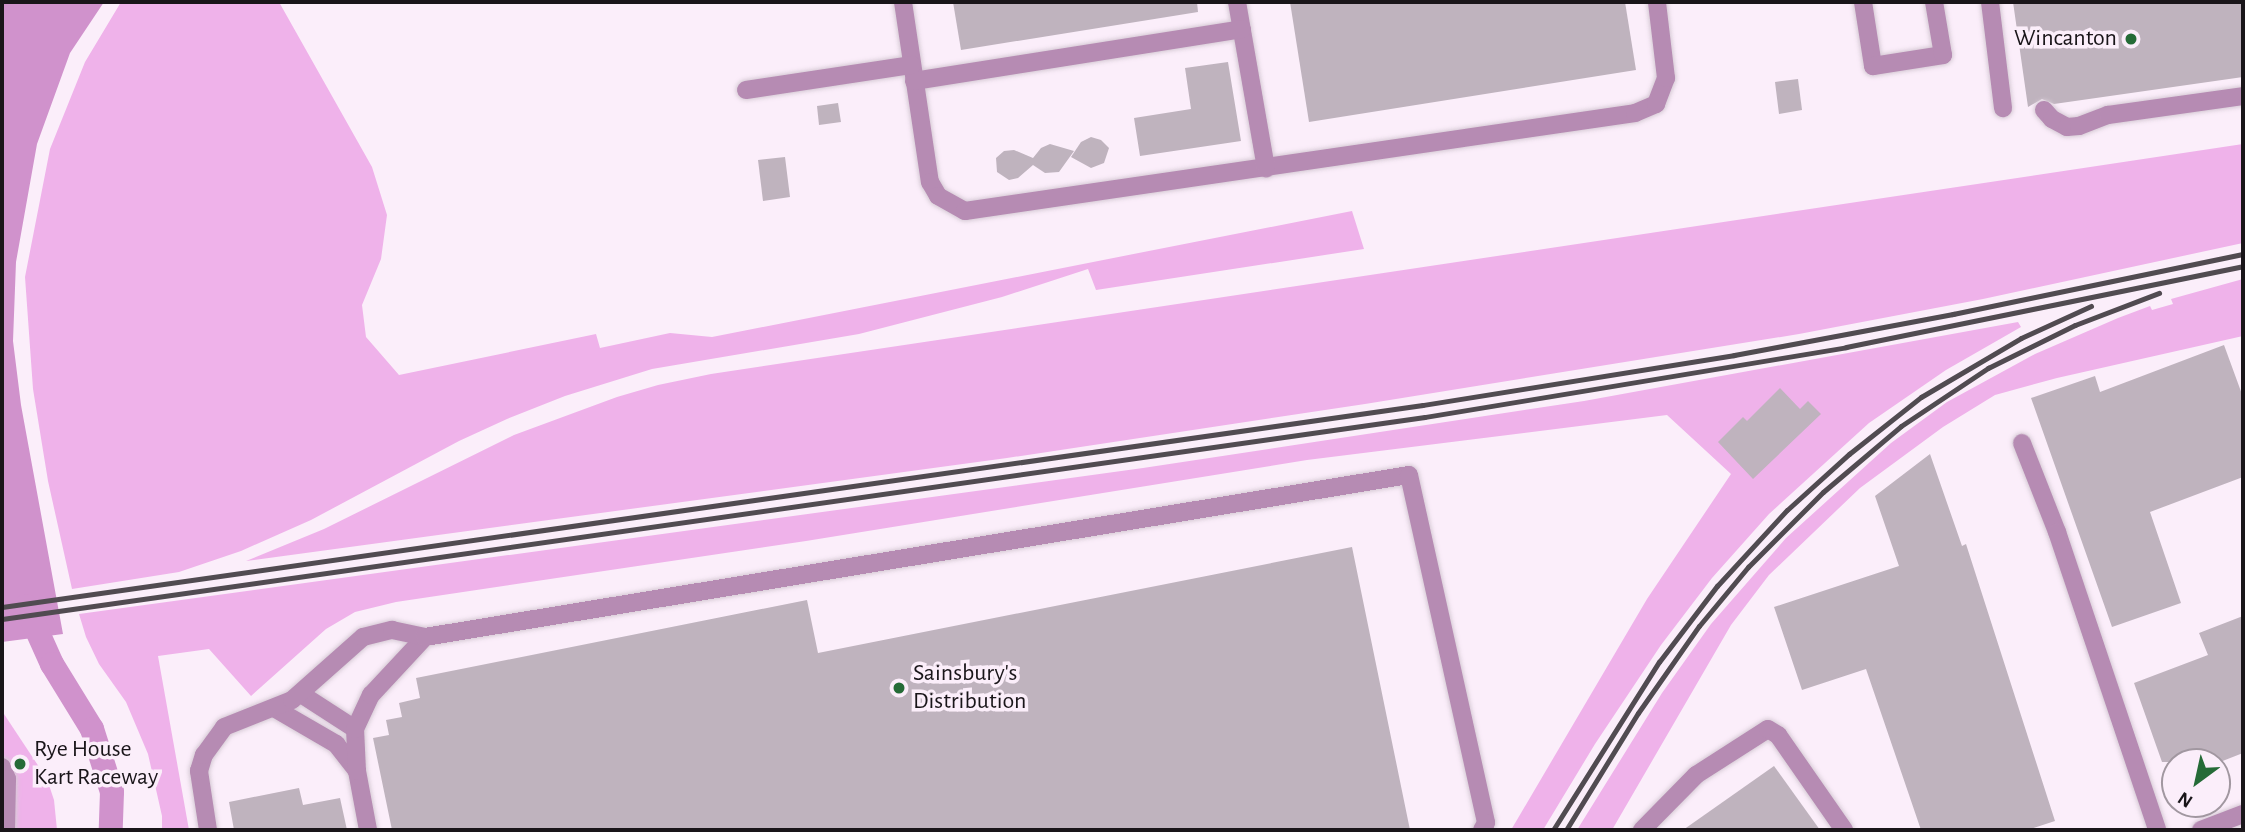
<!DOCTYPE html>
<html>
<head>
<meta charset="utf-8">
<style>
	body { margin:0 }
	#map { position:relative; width:2245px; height:832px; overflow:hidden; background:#fbeefa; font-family:"Alegreya Sans",sans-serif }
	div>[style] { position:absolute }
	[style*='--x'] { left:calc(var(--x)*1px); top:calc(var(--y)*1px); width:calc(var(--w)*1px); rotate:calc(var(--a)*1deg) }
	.green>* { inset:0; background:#efb2ea }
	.water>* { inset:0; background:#d092cc }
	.canal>* { height:24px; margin:-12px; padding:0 12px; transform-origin:12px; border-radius:12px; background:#d092cc }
	.building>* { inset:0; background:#bfb3be }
	.roads { filter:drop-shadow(0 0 2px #d7cbd6) drop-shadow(0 0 2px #d7cbd6) }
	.minor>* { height:18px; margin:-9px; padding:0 9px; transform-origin:9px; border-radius:9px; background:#b68bb3 }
	.rail>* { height:5px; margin:-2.5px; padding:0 2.5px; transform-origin:2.5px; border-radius:2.5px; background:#514b51 }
	.dots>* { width:19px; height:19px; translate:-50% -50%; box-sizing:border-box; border:4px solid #fbeefa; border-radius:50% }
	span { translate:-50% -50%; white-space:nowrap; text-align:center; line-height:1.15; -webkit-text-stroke:7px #fbeefa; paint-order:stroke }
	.poi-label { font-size:24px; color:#191519 }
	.right { translate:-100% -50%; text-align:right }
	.left { translate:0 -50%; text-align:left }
	.frame { position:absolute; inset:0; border:4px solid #191519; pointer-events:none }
	.north { position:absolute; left:2161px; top:748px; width:70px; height:70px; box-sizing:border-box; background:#fbeefa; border:2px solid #a197a0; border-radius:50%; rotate:213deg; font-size:19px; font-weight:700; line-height:28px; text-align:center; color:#191519 }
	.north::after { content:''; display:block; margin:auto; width:24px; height:32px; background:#256b37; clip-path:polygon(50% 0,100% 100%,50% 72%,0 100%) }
</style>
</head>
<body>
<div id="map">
	<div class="green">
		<i style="clip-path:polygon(121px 2px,279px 2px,372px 167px,387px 215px,381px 259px,362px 305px,366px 337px,399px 375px,596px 334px,600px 348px,670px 333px,712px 337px,1352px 211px,1364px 249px,1096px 290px,1088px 269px,1002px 297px,859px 334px,652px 369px,565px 396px,507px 419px,459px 441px,311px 520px,241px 551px,179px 572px,72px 589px,48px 481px,33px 389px,25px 277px,50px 149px,85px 62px)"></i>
		<i style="clip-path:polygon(2243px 144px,2243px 243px,1983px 299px,1799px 334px,1365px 404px,1007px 458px,246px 561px,324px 529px,514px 435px,617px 397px,658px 385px,711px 374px)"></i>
		<i style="clip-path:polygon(2243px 279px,2243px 336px,2057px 378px,1995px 395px,1943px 427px,1860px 488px,1769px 575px,1731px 625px,1612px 830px,1577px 830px,1662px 693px,1711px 624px,1786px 538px,1891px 443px,1947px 402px,2035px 354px,2118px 318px,2150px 306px,2152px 310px,2173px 304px,2171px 299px)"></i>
		<i style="clip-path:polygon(2018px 322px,2021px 327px,1946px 370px,1869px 423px,1769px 514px,1712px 578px,1661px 645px,1595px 744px,1543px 830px,1511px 830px,1647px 599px,1731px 474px,1667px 415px,1307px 460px,806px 541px,396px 602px,355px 612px,326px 629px,251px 696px,209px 649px,158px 656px,189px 830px,162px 830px,162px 816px,148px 754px,126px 702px,99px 664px,86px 637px,79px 614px,1143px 468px,1584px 401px)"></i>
		<i style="clip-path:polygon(2px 711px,47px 779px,54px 800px,57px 830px,2px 830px)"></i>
	</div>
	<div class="water">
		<i style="clip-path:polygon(2px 2px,104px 2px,70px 53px,37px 144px,16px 262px,13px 341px,21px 405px,63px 634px,2px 642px)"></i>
	</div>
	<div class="canal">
		<i style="--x:26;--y:606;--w:64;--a:65.9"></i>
		<i style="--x:52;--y:664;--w:76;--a:58.4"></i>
		<i style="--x:92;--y:729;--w:66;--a:72.4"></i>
		<i style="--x:112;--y:792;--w:38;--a:92"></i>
	</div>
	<div class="building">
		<i style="clip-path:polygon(953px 2px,1197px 2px,1198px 12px,961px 50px)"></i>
		<i style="clip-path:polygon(1290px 2px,1625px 2px,1636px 70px,1309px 122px)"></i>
		<i style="clip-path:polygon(2013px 2px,2243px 2px,2243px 77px,2054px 104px,2042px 99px,2028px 107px)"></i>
		<i style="clip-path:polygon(1228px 62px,1241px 141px,1140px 156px,1134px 118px,1191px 109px,1185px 68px)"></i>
		<i style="clip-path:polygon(1798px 79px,1802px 110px,1779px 114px,1775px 82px)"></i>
		<i style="clip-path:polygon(838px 103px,841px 122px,819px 125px,817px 106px)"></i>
		<i style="clip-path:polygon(1091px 137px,1101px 140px,1109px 148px,1104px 163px,1091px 168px,1071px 157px,1081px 142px)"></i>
		<i style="clip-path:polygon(1050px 144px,1074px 151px,1059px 172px,1045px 173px,1033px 165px,1018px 178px,1009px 180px,997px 172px,996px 158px,1004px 151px,1014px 150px,1033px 158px,1041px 148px)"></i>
		<i style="clip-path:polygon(785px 157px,790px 197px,763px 201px,758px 160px)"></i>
		<i style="clip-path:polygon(2224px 345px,2243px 397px,2243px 477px,2150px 512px,2181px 603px,2112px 627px,2031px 398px,2095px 376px,2100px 392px)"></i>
		<i style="clip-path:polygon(1780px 388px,1800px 409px,1808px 401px,1821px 414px,1753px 479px,1718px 442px,1743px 417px,1747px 421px)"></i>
		<i style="clip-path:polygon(1930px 454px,1962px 546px,1966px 544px,2055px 821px,2027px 830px,1921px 830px,1866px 669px,1802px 690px,1774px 607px,1899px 566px,1875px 496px)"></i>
		<i style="clip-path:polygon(1352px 547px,1410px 830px,392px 830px,373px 738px,389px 735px,386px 720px,402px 717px,399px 703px,420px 698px,416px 678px,807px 600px,818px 653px)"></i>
		<i style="clip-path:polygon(2243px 616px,2243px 753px,2220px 762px,2162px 762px,2134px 683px,2208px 655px,2199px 633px)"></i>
		<i style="clip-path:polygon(1774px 766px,1820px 830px,1683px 830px)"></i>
		<i style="clip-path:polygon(299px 788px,303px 805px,340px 798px,347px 830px,234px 830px,229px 802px)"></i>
	</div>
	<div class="roads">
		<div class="minor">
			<i style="--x:903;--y:2;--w:182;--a:81.5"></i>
			<i style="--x:930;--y:182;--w:16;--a:60"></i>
			<i style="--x:938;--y:196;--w:31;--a:29"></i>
			<i style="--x:965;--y:211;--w:677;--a:-8.32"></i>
			<i style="--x:1635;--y:113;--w:23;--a:-23"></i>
			<i style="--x:1656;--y:104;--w:28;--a:-69"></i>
			<i style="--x:1666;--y:78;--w:77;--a:-96.8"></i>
			<i style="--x:1237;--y:2;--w:169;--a:80.1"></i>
			<i style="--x:1863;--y:2;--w:65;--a:81.1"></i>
			<i style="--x:1873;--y:66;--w:71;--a:-8.9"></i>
			<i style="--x:1943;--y:55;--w:54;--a:-99.6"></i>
			<i style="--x:1990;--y:2;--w:107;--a:83"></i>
			<i style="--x:914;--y:81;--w:332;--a:-9"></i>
			<i style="--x:746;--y:90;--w:168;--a:-8.6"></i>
			<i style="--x:2044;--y:110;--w:12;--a:48"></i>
			<i style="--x:2052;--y:119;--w:17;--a:28"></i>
			<i style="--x:2067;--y:127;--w:12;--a:-5"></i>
			<i style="--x:2079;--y:126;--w:31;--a:-21"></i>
			<i style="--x:2108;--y:115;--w:136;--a:-8"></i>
			<i style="--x:2022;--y:443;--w:96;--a:68.5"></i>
			<i style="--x:2057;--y:532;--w:314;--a:71.4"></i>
			<i style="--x:301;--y:694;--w:64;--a:32.9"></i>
			<i style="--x:274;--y:708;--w:72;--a:30.1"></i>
			<i style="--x:336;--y:744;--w:34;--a:52"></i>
			<i style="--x:357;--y:771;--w:60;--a:79.4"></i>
			<i style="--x:2;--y:767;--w:13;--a:67"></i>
			<i style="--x:7;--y:779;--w:51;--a:91.1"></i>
			<i style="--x:357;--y:771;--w:42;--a:-92.7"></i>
			<i style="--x:355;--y:729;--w:38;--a:-65"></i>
			<i style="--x:371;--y:695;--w:79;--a:-47"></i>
			<i style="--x:208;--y:830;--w:60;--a:-98.7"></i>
			<i style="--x:199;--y:771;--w:17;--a:-73"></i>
			<i style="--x:204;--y:755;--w:34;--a:-54"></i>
			<i style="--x:224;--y:727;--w:73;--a:-21.7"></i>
			<i style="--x:292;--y:700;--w:95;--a:-41.6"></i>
			<i style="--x:363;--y:637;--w:30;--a:-14"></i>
			<i style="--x:392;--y:630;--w:34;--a:12"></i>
			<i style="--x:425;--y:637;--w:997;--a:-9.35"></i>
			<i style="--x:1409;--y:475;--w:356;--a:77.5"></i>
			<i style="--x:1486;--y:823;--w:8;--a:120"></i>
			<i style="--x:1642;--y:830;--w:77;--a:-45.5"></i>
			<i style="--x:1696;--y:775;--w:85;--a:-32.6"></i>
			<i style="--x:1768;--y:729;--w:12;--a:31"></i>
			<i style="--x:1778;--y:735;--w:116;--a:55.2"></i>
			<i style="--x:2201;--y:830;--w:45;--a:-20.9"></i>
		</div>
	</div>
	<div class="rail">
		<i style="--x:2;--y:607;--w:1435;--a:-8.09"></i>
		<i style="--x:1423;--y:405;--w:315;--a:-9.1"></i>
		<i style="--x:1734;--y:355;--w:223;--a:-10.6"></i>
		<i style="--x:1953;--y:314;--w:296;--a:-11.7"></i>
		<i style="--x:2;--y:619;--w:1437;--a:-8.08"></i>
		<i style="--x:1425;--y:417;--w:427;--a:-9.4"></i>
		<i style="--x:1846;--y:347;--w:405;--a:-11.5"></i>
		<i style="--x:1553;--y:830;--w:199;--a:-57.8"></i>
		<i style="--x:1659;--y:662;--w:96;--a:-52.7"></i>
		<i style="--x:1717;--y:586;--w:103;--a:-47.4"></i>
		<i style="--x:1787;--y:510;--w:84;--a:-42.1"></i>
		<i style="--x:1849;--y:454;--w:92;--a:-38.4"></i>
		<i style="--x:1921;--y:397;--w:116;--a:-30.5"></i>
		<i style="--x:2021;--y:338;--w:77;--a:-24.6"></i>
		<i style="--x:1566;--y:830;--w:137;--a:-58.4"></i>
		<i style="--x:1638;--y:713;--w:106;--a:-55"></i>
		<i style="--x:1699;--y:626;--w:77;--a:-50.3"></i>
		<i style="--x:1748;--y:567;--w:106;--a:-45"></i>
		<i style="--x:1823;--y:492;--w:102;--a:-40.2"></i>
		<i style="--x:1901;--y:426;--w:105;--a:-33.7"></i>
		<i style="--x:1988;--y:368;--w:97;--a:-26.3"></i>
		<i style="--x:2075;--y:325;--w:90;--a:-20.9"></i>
	</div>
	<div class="dots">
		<i style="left:2131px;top:39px;background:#256b37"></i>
		<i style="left:899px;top:688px;background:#256b37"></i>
		<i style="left:20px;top:764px;background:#256b37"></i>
	</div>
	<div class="poi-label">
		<span class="right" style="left:2117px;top:39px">Wincanton</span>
		<span class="left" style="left:913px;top:688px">Sainsbury's<br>Distribution</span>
		<span class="left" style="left:34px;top:764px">Rye House<br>Kart Raceway</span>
	</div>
	<div class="frame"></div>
	<div class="north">N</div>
</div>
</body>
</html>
